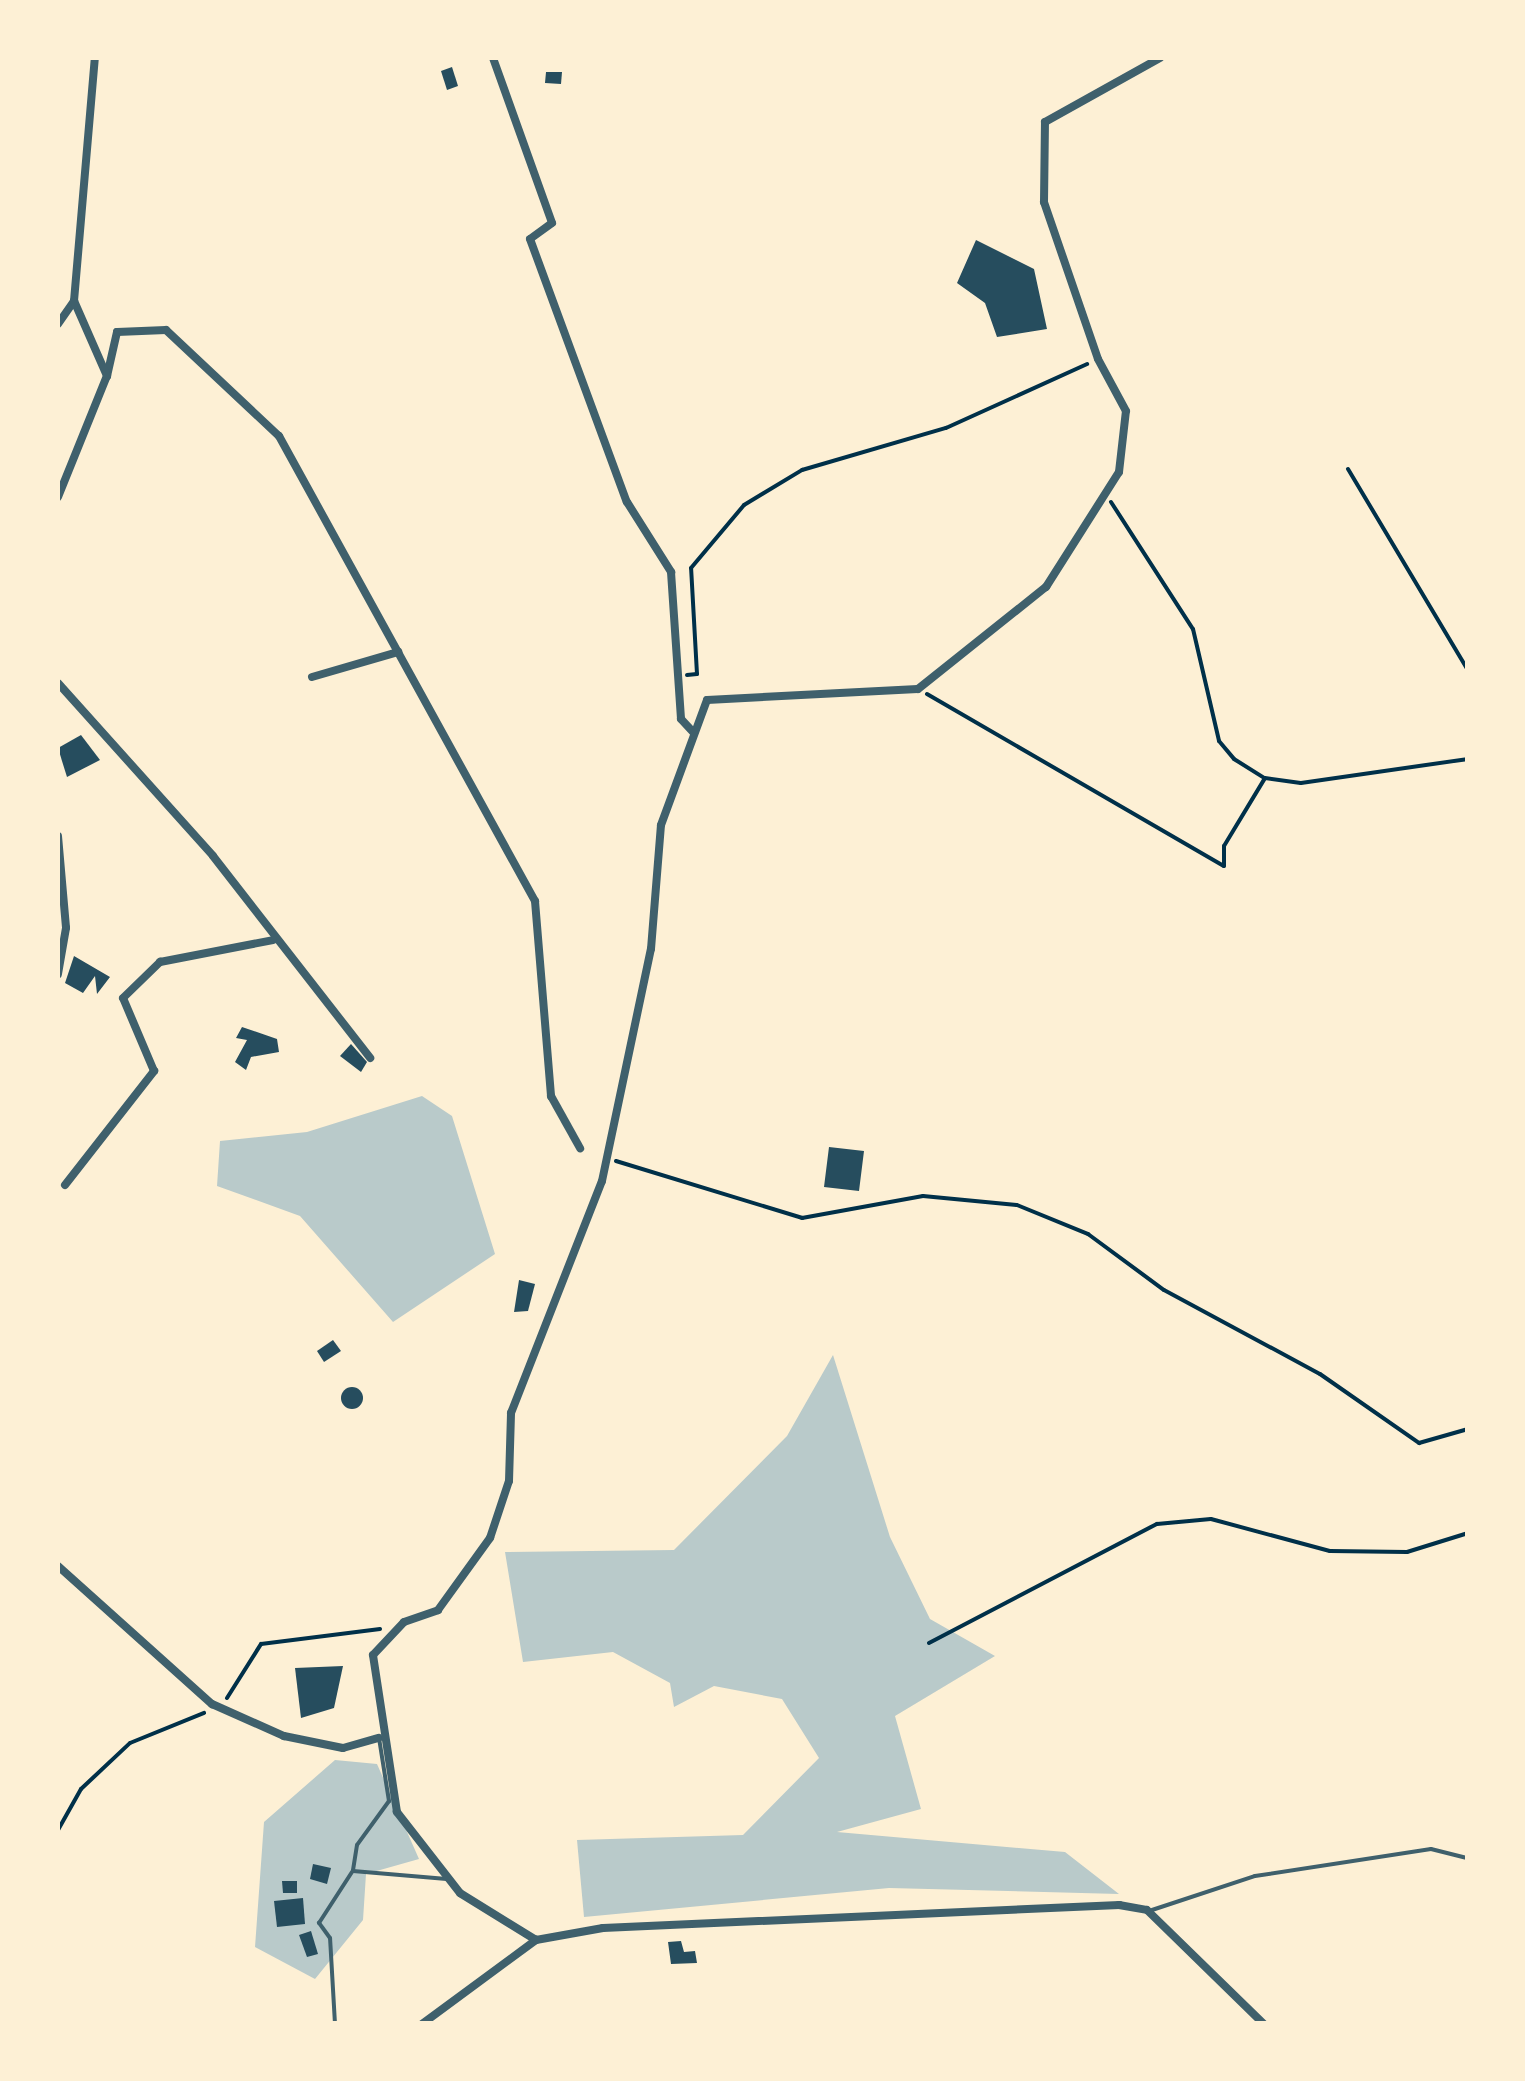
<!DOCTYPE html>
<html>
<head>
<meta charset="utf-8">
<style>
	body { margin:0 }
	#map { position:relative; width:1525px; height:2081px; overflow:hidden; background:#fdf0d5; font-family:"Roboto Serif",serif }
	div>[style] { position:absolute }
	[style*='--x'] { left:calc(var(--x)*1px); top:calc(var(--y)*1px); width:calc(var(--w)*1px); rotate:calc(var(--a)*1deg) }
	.green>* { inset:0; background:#b9caca }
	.building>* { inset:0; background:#264d5e }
	.round { border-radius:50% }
	.path>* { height:4px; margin:-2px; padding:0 2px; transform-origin:2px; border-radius:2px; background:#003049 }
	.service>* { height:4px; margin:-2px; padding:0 2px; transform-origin:2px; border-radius:2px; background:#3f606c }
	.minor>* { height:8px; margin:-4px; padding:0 4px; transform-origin:4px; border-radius:4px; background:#3f606c }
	span { translate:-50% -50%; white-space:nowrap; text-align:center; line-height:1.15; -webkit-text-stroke:8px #fdf0d5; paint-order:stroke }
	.frame { position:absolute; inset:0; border:60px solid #fdf0d5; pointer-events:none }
</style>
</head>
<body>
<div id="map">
	<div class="green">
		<i style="clip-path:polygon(422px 1096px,452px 1116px,495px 1254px,393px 1322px,300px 1216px,217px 1186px,220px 1141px,307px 1132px)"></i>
		<i style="clip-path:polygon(833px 1355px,890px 1537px,930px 1619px,995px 1656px,895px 1716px,921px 1809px,837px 1832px,1065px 1852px,1119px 1894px,889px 1888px,584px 1917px,577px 1840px,743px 1835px,819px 1758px,782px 1699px,714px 1686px,674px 1707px,670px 1683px,613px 1652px,523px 1662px,505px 1552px,674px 1550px,787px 1436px)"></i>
		<i style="clip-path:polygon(335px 1760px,377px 1764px,419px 1859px,366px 1874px,363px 1920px,315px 1979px,255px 1947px,264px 1822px)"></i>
	</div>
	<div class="building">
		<i style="clip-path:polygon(452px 67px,458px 86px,447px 90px,441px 71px)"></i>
		<i style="clip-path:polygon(546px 72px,562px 72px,561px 84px,545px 83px)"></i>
		<i style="clip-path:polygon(976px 240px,1034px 269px,1047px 329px,997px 337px,985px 303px,957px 283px)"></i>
		<i style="clip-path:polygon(81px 735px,100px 760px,67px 777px,58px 748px)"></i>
		<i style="clip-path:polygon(74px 956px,110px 977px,97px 994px,95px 976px,83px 993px,65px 983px)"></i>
		<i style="clip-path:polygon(242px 1027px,277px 1039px,279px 1052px,251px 1057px,246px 1070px,235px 1062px,247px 1040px,236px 1038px)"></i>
		<i style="clip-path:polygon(351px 1044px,367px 1062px,361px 1072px,340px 1056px)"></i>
		<i style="clip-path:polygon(829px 1147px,864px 1151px,859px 1191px,824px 1187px)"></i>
		<i style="clip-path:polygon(519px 1280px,535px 1284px,528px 1311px,514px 1312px)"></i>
		<i style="clip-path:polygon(333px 1340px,341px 1351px,324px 1362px,317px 1351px)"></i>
		<i class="round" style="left:341px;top:1387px;width:22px;height:22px"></i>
		<i style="clip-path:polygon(343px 1666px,334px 1708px,301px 1718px,295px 1668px)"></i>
		<i style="clip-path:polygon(313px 1864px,331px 1868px,327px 1884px,310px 1879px)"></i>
		<i style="clip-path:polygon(282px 1881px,297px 1881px,297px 1893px,283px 1893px)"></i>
		<i style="clip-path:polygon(303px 1898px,305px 1924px,277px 1927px,274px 1901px)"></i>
		<i style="clip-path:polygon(311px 1931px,318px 1954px,307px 1957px,299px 1935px)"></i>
		<i style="clip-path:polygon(681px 1941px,684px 1952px,695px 1951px,697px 1963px,671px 1964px,668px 1942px)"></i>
	</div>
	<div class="path">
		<i style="--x:1348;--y:469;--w:234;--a:59.2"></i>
		<i style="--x:1111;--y:502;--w:151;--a:57.2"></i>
		<i style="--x:1193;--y:629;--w:115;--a:76.9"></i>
		<i style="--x:1219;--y:741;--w:23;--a:50"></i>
		<i style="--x:1234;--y:759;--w:36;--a:32"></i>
		<i style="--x:1265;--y:778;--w:36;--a:8"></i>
		<i style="--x:1301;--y:783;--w:169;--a:-8.2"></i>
		<i style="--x:687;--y:675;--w:10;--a:-6"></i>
		<i style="--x:697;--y:674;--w:106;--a:-93.2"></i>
		<i style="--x:691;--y:568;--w:82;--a:-49.9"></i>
		<i style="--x:744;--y:505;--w:68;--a:-31.1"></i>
		<i style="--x:802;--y:470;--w:150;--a:-16.3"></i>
		<i style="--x:946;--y:428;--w:155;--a:-24.4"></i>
		<i style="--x:927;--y:694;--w:343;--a:30.1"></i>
		<i style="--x:1224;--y:866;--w:20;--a:-90"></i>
		<i style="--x:1224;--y:846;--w:79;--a:-58.9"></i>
		<i style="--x:616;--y:1161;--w:195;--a:17"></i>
		<i style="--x:802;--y:1218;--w:123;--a:-10.3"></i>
		<i style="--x:923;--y:1196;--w:94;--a:5.5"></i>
		<i style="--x:1017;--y:1205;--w:77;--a:22.2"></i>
		<i style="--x:1088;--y:1234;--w:94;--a:36.4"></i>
		<i style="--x:1164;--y:1290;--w:177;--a:28.3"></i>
		<i style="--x:1320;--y:1374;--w:121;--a:34.9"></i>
		<i style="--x:1419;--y:1443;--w:51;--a:-15.9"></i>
		<i style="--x:929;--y:1643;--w:257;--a:-27.6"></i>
		<i style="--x:1157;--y:1524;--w:54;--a:-5.3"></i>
		<i style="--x:1211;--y:1519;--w:123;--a:15.1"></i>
		<i style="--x:1330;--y:1551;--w:77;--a:0.7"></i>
		<i style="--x:1407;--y:1552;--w:64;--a:-17.3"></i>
		<i style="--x:227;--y:1698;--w:64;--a:-57.8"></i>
		<i style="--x:261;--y:1644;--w:120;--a:-7.2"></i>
		<i style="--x:58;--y:1830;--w:47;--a:-60.7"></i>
		<i style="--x:81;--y:1789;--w:67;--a:-43.2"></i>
		<i style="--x:130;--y:1743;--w:80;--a:-22.1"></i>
	</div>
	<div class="service">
		<i style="--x:379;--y:1738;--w:64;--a:81"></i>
		<i style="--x:389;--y:1801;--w:54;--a:126"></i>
		<i style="--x:357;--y:1845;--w:26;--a:99"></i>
		<i style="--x:353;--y:1871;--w:94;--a:4.9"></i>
		<i style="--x:1152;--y:1910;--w:108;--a:-18.3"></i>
		<i style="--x:1255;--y:1876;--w:178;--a:-8.7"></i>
		<i style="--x:1431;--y:1849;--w:38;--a:14"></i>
		<i style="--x:335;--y:2024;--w:86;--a:-93.3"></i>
		<i style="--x:330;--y:1938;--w:19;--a:-126"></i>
		<i style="--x:319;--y:1923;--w:61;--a:-57.1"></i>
	</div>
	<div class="minor">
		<i style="--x:493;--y:58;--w:175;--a:70.3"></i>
		<i style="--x:552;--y:223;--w:27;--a:144"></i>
		<i style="--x:530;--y:239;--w:280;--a:69.8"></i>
		<i style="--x:627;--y:502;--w:83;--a:57.8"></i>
		<i style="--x:671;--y:572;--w:147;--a:86.1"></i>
		<i style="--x:681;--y:719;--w:18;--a:47"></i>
		<i style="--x:58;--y:324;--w:28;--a:-55"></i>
		<i style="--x:74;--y:301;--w:244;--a:-85.1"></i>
		<i style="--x:107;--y:376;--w:45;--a:-77.2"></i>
		<i style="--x:117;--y:332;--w:49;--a:-2.3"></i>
		<i style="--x:166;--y:330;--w:155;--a:43.2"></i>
		<i style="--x:279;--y:436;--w:531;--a:61.17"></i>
		<i style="--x:535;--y:901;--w:196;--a:85.3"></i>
		<i style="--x:551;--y:1096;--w:60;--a:60.9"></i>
		<i style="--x:58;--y:497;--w:131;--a:-68"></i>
		<i style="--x:107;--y:376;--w:82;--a:-113.7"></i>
		<i style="--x:312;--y:677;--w:90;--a:-16.2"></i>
		<i style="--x:58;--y:683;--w:232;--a:48.1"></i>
		<i style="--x:213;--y:856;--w:256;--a:52.1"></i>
		<i style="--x:58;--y:836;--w:92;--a:85"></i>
		<i style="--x:66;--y:928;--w:47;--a:99.9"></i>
		<i style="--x:65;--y:1185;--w:145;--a:-52"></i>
		<i style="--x:154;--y:1071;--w:79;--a:-113"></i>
		<i style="--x:123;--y:998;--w:52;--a:-44.2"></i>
		<i style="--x:160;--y:962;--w:115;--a:-11"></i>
		<i style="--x:58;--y:1566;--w:207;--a:41.9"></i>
		<i style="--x:212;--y:1704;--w:79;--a:24"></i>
		<i style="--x:284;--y:1736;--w:60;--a:11.5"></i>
		<i style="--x:343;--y:1748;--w:37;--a:-16"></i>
		<i style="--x:536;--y:1940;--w:89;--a:-148.3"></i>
		<i style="--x:460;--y:1893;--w:103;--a:-127.9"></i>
		<i style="--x:397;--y:1812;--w:159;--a:-98.7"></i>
		<i style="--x:373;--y:1655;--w:45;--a:-46.8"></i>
		<i style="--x:404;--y:1622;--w:36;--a:-19"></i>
		<i style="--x:438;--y:1610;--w:89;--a:-54.2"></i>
		<i style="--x:490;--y:1538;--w:60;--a:-71.6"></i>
		<i style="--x:509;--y:1481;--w:68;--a:-88.3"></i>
		<i style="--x:511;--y:1413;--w:249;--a:-68.6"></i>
		<i style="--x:602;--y:1181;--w:237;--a:-78.1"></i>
		<i style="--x:651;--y:949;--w:124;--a:-85.4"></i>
		<i style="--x:661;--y:825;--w:133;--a:-69.8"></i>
		<i style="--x:707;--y:700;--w:211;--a:-3"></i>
		<i style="--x:918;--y:689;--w:164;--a:-38.6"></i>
		<i style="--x:1046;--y:587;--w:136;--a:-57.6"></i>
		<i style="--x:1119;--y:472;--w:61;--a:-83.5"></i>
		<i style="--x:1126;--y:411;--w:59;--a:-118.3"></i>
		<i style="--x:1098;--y:359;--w:166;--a:-109"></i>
		<i style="--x:1044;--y:202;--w:80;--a:-89.3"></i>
		<i style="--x:1045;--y:122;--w:132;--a:-29.1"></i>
		<i style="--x:422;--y:2024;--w:142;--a:-36.4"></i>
		<i style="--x:536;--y:1940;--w:68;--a:-10.2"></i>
		<i style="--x:603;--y:1928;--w:517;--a:-2.55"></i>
		<i style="--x:1119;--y:1905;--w:28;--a:10"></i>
		<i style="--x:1147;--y:1910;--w:163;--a:44.3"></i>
	</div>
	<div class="frame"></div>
</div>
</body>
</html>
